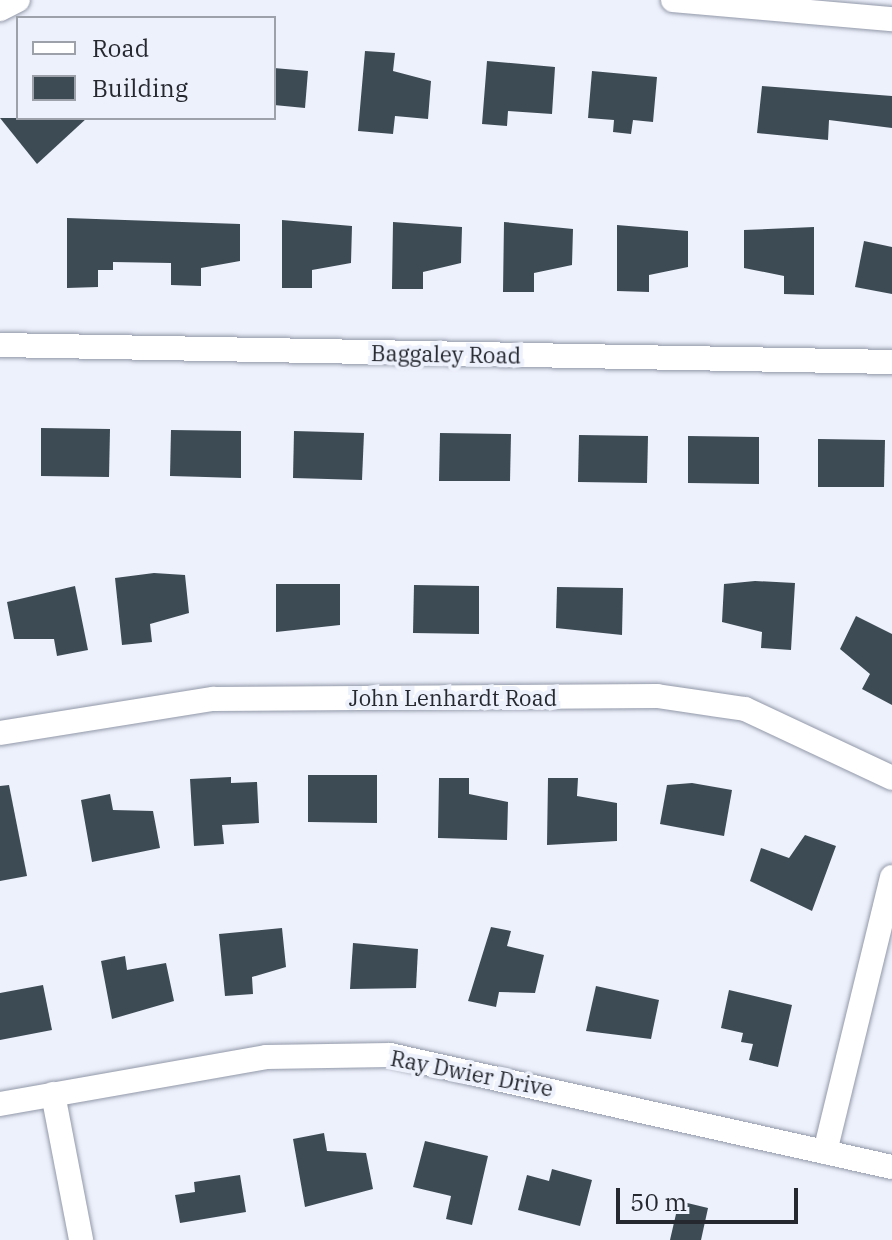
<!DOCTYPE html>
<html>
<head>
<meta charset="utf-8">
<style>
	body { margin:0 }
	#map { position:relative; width:892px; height:1240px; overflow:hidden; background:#edf1fc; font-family:"IBM Plex Serif",serif }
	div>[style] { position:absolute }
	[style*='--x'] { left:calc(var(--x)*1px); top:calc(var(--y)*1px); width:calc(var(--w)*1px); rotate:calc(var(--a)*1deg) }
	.building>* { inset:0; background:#3d4b55 }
	.roads { filter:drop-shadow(0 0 2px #9298a8) drop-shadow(0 0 2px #9298a8) }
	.minor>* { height:24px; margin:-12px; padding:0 12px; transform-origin:12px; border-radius:12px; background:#fff }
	span { translate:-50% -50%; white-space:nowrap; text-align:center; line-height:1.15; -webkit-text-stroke:8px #edf1fc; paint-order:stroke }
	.street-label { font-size:22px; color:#26282f }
	.legend { position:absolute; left:16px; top:16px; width:260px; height:104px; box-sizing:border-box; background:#edf1fc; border:2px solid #9da1aa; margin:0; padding:10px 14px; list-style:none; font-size:24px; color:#26282f }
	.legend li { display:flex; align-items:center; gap:16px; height:40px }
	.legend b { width:40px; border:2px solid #9da1aa }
	.scale { position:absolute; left:616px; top:1188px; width:182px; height:36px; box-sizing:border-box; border:4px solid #26282f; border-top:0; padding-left:10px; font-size:24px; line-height:28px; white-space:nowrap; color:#26282f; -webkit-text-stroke:6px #edf1fc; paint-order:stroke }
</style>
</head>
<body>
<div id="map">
	<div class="building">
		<i style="clip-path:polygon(365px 51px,395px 53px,393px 71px,431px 81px,428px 119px,395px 116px,393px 134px,358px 131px)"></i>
		<i style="clip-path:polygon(487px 61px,555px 67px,552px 114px,508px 111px,507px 126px,482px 124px)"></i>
		<i style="clip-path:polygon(274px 68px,308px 71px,305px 108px,274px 105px)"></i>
		<i style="clip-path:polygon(592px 71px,657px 77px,653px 122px,633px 120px,631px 134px,613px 132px,614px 120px,588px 118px)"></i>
		<i style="clip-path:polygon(762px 86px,892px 96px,892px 128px,829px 120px,828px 140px,757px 133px)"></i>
		<i style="clip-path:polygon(0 118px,87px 118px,37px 164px)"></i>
		<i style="clip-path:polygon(67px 218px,240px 224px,240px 261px,201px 268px,201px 286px,171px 285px,171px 263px,113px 262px,113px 270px,98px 270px,98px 287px,67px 288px)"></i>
		<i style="clip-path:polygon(282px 220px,352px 226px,351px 263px,312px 270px,312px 288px,282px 288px)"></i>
		<i style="clip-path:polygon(393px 222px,462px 227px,461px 263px,423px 272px,423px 289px,392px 289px)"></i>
		<i style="clip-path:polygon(504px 222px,573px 229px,572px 265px,534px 273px,534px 292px,503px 292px)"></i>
		<i style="clip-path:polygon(617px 225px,688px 231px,688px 267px,649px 275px,649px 292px,617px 291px)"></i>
		<i style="clip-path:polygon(814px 227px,814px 295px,784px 294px,784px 276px,744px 268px,744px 230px)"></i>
		<i style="clip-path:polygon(864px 241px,892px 247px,892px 294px,855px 287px)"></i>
		<i style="clip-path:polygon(41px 428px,110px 429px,109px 477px,41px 476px)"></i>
		<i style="clip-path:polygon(171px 430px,241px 431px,241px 478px,170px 476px)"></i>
		<i style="clip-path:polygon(294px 431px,364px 433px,362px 480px,293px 478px)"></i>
		<i style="clip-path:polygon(440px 433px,511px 434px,510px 481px,439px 481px)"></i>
		<i style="clip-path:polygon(579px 435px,648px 436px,647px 483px,578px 482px)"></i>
		<i style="clip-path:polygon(688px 436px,759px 437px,759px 484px,688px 483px)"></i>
		<i style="clip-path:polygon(818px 439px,885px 440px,884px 487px,818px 487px)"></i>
		<i style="clip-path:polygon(154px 573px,185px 575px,189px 613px,150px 624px,152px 642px,122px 645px,115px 578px)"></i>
		<i style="clip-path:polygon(755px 581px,795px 583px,791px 650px,761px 648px,762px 632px,722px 622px,724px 584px)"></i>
		<i style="clip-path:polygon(276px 584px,340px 584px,340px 625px,276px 632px)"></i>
		<i style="clip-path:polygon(414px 585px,479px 586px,479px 634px,413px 633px)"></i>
		<i style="clip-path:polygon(75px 586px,88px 650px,57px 656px,54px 639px,14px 639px,7px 602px)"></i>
		<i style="clip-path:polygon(557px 587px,623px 588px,622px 635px,556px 628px)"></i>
		<i style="clip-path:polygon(856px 616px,892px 634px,892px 705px,862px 689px,870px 674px,840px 649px)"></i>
		<i style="clip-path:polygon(308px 775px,377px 775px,377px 823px,308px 822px)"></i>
		<i style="clip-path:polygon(231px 777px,231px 783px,257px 782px,259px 823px,222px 825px,224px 844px,194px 846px,190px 779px)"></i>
		<i style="clip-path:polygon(439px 778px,469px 778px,469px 794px,508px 802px,507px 840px,438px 838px)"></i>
		<i style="clip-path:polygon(548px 778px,578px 778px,577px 796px,617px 803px,617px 841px,547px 845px)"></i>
		<i style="clip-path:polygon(692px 783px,732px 790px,724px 836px,660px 824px,667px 785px)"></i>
		<i style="clip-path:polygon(9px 785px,27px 876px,0 881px,0 786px)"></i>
		<i style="clip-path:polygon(110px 794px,113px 810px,153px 811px,160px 848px,92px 862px,81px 800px)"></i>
		<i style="clip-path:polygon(805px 835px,836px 846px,812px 911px,750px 881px,761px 848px,789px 858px)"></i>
		<i style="clip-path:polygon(491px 927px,511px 931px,507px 946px,544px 955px,535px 993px,499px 992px,496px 1007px,468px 1001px)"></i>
		<i style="clip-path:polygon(282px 928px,286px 967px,252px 977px,253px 994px,225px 996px,219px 934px)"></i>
		<i style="clip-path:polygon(353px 943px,418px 949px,416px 988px,350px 989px)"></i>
		<i style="clip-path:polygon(125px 956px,127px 970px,166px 963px,174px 1001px,112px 1019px,101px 961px)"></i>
		<i style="clip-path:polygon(43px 985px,52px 1030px,0 1040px,0 993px)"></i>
		<i style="clip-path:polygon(596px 986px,659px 1000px,651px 1039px,586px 1031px)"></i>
		<i style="clip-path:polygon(729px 990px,792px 1005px,778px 1067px,749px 1060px,753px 1044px,741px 1042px,743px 1033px,721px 1028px)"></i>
		<i style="clip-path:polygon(324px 1133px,327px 1151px,366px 1153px,373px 1189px,305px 1207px,293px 1139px)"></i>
		<i style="clip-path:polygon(425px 1141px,488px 1156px,472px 1225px,446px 1219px,451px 1196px,413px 1187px)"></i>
		<i style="clip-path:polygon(552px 1169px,592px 1180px,580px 1226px,518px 1210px,527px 1175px,549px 1181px)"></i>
		<i style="clip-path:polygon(240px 1175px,246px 1212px,180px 1223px,175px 1195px,195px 1192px,194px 1182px)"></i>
		<i style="clip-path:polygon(679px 1201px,708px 1208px,701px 1240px,670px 1240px)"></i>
	</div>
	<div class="roads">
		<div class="minor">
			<i style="--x:673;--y:0;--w:220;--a:5"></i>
			<i style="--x:0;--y:9;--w:20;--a:-27"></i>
			<i style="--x:0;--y:345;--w:892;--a:1.09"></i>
			<i style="--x:0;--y:733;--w:216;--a:-9.1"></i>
			<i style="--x:213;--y:699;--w:444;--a:-0.4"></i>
			<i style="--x:657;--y:696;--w:89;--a:8.4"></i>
			<i style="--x:745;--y:709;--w:162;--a:25.1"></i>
			<i style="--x:53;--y:1094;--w:149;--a:79.1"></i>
			<i style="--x:0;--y:1104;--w:270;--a:-10"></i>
			<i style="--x:266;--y:1057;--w:124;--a:-0.9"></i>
			<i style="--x:390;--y:1055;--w:514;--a:12.58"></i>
			<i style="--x:825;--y:1152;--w:283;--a:-76.3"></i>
		</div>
	</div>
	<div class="street-label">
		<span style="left:446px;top:354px;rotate:1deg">Baggaley Road</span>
		<span style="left:453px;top:698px">John Lenhardt Road</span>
		<span style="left:472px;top:1073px;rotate:11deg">Ray Dwier Drive</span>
	</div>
	<ul class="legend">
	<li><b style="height:10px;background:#fff"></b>Road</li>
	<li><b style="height:22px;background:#3d4b55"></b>Building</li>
	</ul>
	<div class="scale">50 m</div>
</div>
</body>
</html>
